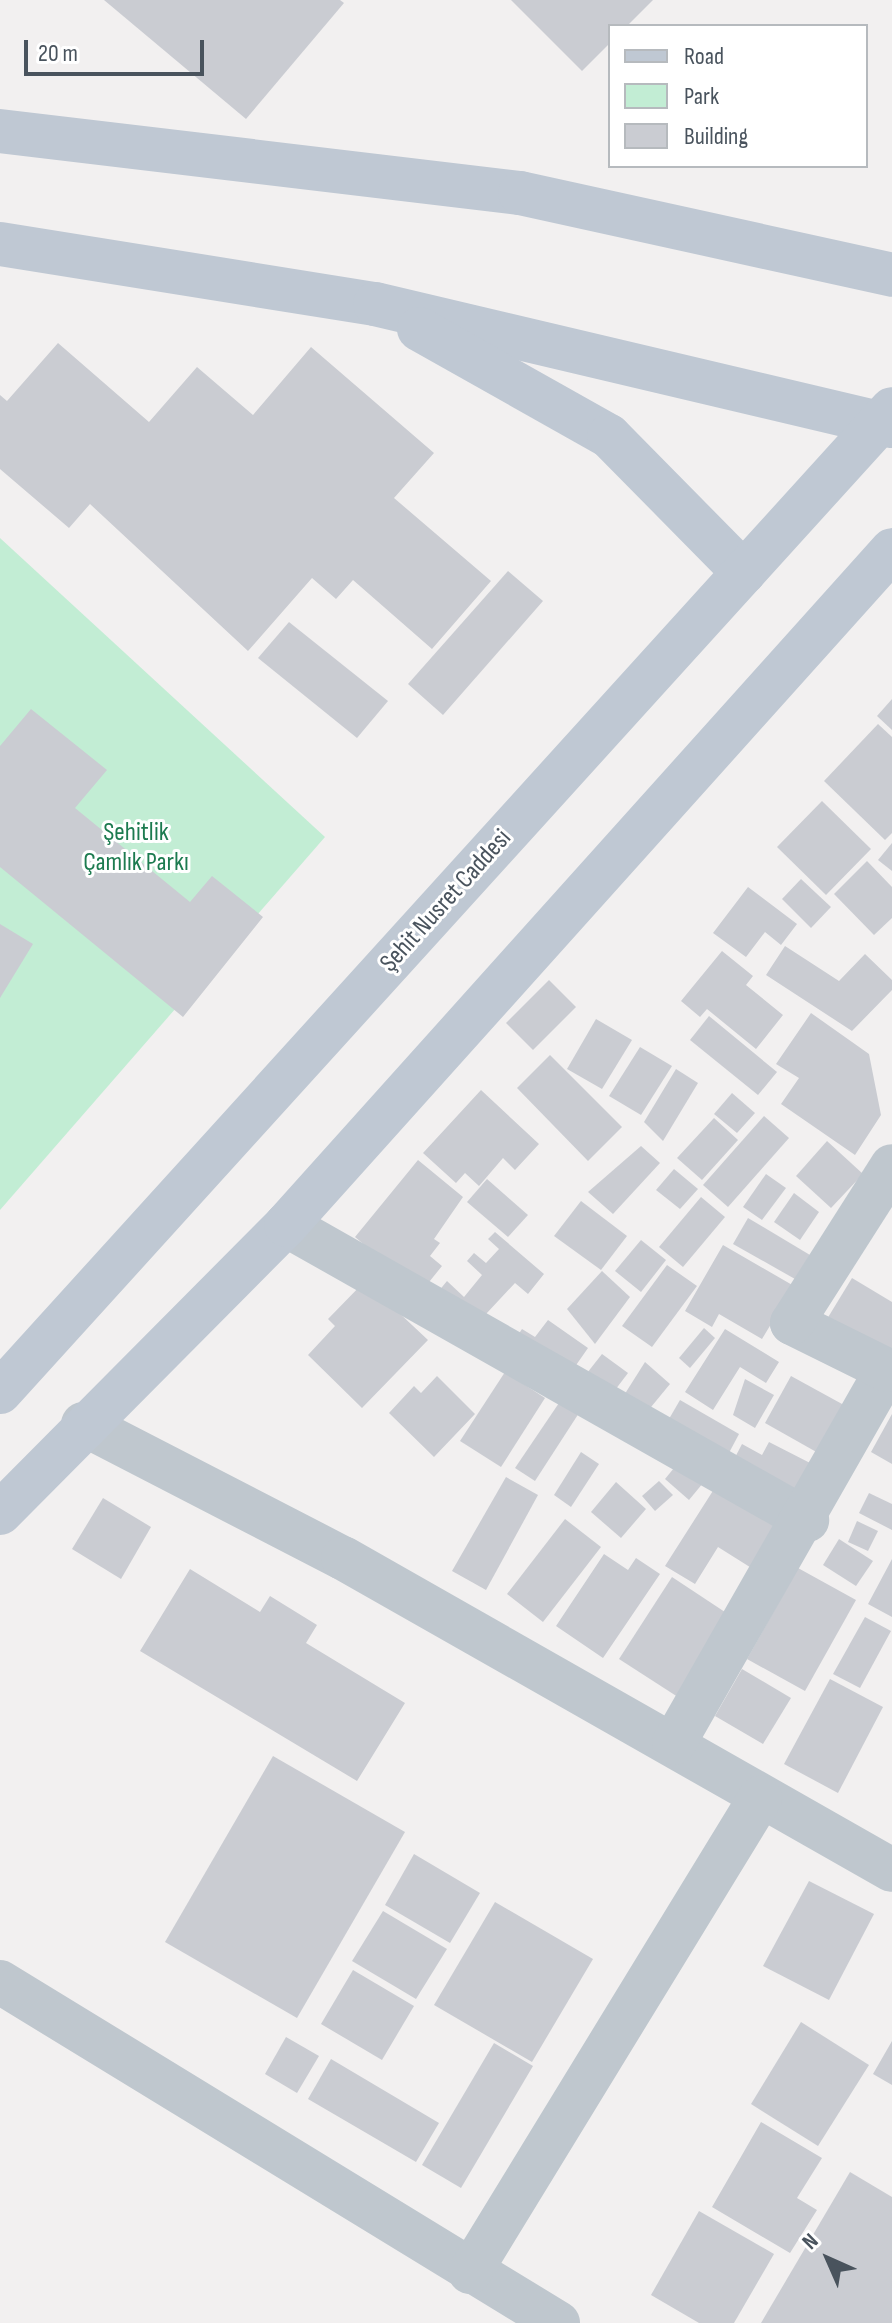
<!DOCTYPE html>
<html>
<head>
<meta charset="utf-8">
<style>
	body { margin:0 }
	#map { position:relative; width:892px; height:2323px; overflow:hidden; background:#f2f0f0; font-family:"Sofia Sans Condensed",sans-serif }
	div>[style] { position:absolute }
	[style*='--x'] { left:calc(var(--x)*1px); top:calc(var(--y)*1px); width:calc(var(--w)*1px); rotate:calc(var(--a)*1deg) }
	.green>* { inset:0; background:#c2edd4 }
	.building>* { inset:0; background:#caccd2 }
	.street>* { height:44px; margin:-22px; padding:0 22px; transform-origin:22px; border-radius:22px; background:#bfc7ce }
	.secondary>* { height:44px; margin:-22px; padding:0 22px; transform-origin:22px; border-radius:22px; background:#bfc8d3 }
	span { translate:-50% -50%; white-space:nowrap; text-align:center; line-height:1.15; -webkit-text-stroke:6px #fff; paint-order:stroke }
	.park-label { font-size:26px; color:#1d7b50 }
	.street-label { font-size:26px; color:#49535d }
	.legend { position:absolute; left:608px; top:24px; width:260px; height:144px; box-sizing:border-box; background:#fff; border:2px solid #b6babe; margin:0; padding:10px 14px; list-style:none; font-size:24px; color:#49535d }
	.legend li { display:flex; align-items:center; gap:16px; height:40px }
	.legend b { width:40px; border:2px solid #b6babe }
	.north { position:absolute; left:788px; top:2219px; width:80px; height:80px; -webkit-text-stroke:6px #fff; paint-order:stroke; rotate:315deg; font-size:22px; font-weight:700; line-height:32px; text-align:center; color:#49535d }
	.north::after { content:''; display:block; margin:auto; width:28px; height:36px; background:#49535d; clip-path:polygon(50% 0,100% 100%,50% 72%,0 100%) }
	.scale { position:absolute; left:24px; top:40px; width:180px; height:36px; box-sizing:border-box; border:4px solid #49535d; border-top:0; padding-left:10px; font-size:24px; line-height:28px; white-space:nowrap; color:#49535d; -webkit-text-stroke:6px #fff; paint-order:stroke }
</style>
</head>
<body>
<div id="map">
	<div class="green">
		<i style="clip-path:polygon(0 538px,325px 837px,0 1210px)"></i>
	</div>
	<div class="building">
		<i style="clip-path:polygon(104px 0,340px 0,344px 3px,246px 119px)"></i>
		<i style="clip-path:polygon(511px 0,653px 0,627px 26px,610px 26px,610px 43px,582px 71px)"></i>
		<i style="clip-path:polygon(58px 343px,149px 422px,197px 367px,253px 415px,311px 347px,434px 453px,394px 498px,491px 581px,432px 649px,353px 580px,336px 599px,312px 578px,248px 651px,90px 504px,69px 528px,0 469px,0 395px,7px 401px)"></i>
		<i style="clip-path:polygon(508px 571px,543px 601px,443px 715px,408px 684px)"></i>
		<i style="clip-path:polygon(289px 622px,388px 701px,357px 738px,258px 658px)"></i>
		<i style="clip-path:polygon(892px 699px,892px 730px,877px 716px)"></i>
		<i style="clip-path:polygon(31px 709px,107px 770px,75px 808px,190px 902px,212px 876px,263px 917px,183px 1017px,0 867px,0 746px)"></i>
		<i style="clip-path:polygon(878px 724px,892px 737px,892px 833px,885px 840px,824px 781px)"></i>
		<i style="clip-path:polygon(822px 801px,871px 849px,826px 895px,777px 847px)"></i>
		<i style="clip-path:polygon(892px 843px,892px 871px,878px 860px)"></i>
		<i style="clip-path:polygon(867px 861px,892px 887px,892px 918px,874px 935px,834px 894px)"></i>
		<i style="clip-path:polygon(801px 879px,831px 907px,811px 928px,782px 899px)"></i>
		<i style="clip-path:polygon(748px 887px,797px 924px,781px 945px,765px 932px,746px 957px,713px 933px)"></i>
		<i style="clip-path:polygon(0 924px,33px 944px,0 998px)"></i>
		<i style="clip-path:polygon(785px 946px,839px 981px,865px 954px,892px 980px,892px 990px,852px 1031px,766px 975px)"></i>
		<i style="clip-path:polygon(722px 951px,753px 976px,746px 985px,783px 1015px,756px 1049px,707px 1009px,700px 1017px,681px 1001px)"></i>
		<i style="clip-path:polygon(549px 980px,576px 1007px,533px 1050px,506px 1023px)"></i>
		<i style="clip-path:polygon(811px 1013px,869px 1054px,881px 1115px,855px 1155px,781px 1104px,799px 1078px,776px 1064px)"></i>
		<i style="clip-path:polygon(709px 1016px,777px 1072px,758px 1095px,690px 1040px)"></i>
		<i style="clip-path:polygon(596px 1019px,632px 1040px,602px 1089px,567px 1069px)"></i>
		<i style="clip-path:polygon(640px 1047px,672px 1066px,641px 1115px,609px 1096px)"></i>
		<i style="clip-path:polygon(550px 1055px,622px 1127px,588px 1161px,517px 1088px)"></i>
		<i style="clip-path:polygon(676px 1069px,698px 1083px,663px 1141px,644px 1122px)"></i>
		<i style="clip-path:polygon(481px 1090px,539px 1144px,515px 1170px,503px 1158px,479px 1186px,465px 1173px,456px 1183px,423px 1153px)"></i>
		<i style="clip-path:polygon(732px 1093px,755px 1113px,737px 1133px,714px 1114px)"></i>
		<i style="clip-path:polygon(764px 1116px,789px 1138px,728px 1207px,703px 1185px)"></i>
		<i style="clip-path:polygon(714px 1118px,738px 1140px,702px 1180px,677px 1158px)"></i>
		<i style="clip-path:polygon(827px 1141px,863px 1174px,831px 1208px,796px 1176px)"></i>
		<i style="clip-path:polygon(641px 1146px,660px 1163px,613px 1214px,588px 1192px)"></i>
		<i style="clip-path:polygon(418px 1160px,463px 1197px,434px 1239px,440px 1243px,430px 1256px,442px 1266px,421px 1292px,355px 1237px)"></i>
		<i style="clip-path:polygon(674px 1169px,698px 1189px,680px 1209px,656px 1190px)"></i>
		<i style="clip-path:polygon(766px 1174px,786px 1188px,762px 1220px,743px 1207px)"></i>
		<i style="clip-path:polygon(487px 1179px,528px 1215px,508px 1237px,467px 1202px)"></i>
		<i style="clip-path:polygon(794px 1193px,819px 1212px,800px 1240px,774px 1222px)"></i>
		<i style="clip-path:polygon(701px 1197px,725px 1217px,683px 1267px,659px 1247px)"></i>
		<i style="clip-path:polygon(581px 1201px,627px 1236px,601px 1270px,554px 1236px)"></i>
		<i style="clip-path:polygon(748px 1218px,810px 1255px,795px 1279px,733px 1244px)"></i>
		<i style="clip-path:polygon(495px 1232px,544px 1274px,528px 1294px,515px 1283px,486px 1314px,438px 1292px,447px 1281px,464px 1297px,482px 1275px,467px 1261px,474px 1253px,486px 1263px,499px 1249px,488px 1239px)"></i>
		<i style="clip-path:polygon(641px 1240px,666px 1260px,641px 1292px,615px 1271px)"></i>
		<i style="clip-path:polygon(723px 1245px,794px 1286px,762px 1339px,719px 1314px,712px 1327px,685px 1311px)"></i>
		<i style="clip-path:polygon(667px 1265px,697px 1286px,652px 1347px,622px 1326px)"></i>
		<i style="clip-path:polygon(602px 1271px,630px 1297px,595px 1344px,567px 1309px)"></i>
		<i style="clip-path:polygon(852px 1278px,892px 1302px,892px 1357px,827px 1319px)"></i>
		<i style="clip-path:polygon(365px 1281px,428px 1340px,362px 1408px,308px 1355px,335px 1326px,328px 1319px)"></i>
		<i style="clip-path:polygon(548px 1320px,588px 1348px,565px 1381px,512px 1344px,522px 1329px,535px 1337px)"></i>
		<i style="clip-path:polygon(704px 1328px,715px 1338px,690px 1368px,679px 1358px)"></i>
		<i style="clip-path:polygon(725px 1329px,779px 1362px,766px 1383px,740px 1367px,713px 1410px,685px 1392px)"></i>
		<i style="clip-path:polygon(602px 1354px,628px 1373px,606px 1402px,580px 1382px)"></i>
		<i style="clip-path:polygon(645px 1362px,670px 1384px,642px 1418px,621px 1400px)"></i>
		<i style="clip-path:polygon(505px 1372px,545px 1398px,501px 1467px,460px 1441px)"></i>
		<i style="clip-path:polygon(437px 1376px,475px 1414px,434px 1457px,389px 1413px,414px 1386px,421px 1393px)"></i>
		<i style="clip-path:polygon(791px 1376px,853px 1410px,827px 1458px,765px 1423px)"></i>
		<i style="clip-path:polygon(745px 1379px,774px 1395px,755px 1428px,733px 1415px)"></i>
		<i style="clip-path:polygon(561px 1400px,579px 1413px,535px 1481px,515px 1468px)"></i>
		<i style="clip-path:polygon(680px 1400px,739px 1434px,722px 1466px,662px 1431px)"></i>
		<i style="clip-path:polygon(892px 1414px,892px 1464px,871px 1452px)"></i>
		<i style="clip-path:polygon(769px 1442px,814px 1465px,795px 1503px,729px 1469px,742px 1444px,762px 1455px)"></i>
		<i style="clip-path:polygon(581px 1452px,599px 1464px,571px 1507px,554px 1495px)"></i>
		<i style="clip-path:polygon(683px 1457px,708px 1477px,689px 1500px,665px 1479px)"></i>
		<i style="clip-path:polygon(506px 1477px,538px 1495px,486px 1590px,452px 1571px)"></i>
		<i style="clip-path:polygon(659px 1481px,673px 1495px,655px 1511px,642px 1496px)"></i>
		<i style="clip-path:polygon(616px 1482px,646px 1509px,621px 1538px,591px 1512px)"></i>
		<i style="clip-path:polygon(716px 1486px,780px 1526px,753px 1569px,718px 1547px,695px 1584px,665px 1566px)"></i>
		<i style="clip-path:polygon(869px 1493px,892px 1504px,892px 1530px,859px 1513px)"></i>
		<i style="clip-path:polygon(103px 1498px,151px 1527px,121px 1579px,72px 1549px)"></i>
		<i style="clip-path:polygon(565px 1519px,601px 1547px,543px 1622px,507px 1594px)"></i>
		<i style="clip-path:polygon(857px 1521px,878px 1531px,868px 1551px,848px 1542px)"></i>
		<i style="clip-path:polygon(839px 1539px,873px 1561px,856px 1586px,823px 1565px)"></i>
		<i style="clip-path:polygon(604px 1554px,628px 1570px,636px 1558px,660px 1574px,603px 1658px,556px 1626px)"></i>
		<i style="clip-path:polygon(892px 1559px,892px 1617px,868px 1604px)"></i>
		<i style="clip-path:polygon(798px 1568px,856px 1600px,805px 1691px,747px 1659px)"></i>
		<i style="clip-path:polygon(190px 1569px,260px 1612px,270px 1596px,317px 1625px,306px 1643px,405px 1703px,357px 1781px,140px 1651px)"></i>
		<i style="clip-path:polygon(672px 1577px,734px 1618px,681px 1699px,619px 1659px)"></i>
		<i style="clip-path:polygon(865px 1617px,891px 1631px,860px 1688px,833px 1674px)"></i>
		<i style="clip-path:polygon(742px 1669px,791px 1698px,763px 1744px,715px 1716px)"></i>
		<i style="clip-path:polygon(830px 1679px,883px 1707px,838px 1793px,784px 1764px)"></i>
		<i style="clip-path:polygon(273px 1756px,405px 1832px,297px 2018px,165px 1942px)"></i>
		<i style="clip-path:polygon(414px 1854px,480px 1893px,450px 1943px,385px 1905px)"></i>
		<i style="clip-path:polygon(809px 1881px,874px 1914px,829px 2000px,763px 1966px)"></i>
		<i style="clip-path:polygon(495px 1902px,593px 1959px,532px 2062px,434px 2005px)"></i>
		<i style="clip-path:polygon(383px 1911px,447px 1949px,416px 1999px,352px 1961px)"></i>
		<i style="clip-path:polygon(353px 1970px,414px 2006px,382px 2060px,321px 2024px)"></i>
		<i style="clip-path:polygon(801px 2022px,869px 2065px,818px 2146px,751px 2104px)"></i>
		<i style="clip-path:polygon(286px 2037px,319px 2056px,297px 2093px,265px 2074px)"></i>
		<i style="clip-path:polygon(892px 2041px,892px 2085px,873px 2074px)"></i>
		<i style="clip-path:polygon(494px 2043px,533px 2066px,461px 2188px,422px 2165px)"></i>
		<i style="clip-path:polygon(331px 2059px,439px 2123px,416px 2162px,308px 2099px)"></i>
		<i style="clip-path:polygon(761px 2122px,822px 2158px,797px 2198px,817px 2210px,790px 2253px,712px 2207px)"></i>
		<i style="clip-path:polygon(850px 2172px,892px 2197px,892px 2323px,761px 2323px)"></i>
		<i style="clip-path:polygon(699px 2211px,774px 2254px,734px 2323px,699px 2323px,651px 2295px)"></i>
	</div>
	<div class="street">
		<i style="--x:286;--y:1225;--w:599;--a:29.52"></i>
		<i style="--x:83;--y:1424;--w:292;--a:27.3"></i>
		<i style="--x:343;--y:1558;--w:631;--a:29.61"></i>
		<i style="--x:674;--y:1743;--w:430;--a:-60.3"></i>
		<i style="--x:887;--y:1370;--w:106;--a:-153.7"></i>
		<i style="--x:792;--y:1323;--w:186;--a:-57.5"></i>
		<i style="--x:0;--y:1982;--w:654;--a:31.43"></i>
		<i style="--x:470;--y:2272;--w:556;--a:-58.54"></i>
	</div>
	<div class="secondary">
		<i style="--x:0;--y:131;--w:524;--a:6.8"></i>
		<i style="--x:520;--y:193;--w:381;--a:12.4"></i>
		<i style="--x:0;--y:244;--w:380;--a:9.1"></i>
		<i style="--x:375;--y:304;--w:531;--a:13.28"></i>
		<i style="--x:419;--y:329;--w:218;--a:29.4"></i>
		<i style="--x:609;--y:436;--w:192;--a:45.4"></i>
		<i style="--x:0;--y:1392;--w:1327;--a:-47.78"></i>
		<i style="--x:0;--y:1513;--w:406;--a:-45.2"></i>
		<i style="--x:286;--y:1225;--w:907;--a:-48.08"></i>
	</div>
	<div class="park-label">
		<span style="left:136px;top:848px">Şehitlik<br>Çamlık Parkı</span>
	</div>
	<div class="street-label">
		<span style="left:446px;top:901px;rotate:-48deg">Şehit Nusret Caddesi</span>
	</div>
	<ul class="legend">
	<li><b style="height:10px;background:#bfc8d3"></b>Road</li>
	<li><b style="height:22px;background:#c2edd4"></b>Park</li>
	<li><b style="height:22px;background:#caccd2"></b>Building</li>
	</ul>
	<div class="north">N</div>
	<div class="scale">20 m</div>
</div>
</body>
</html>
